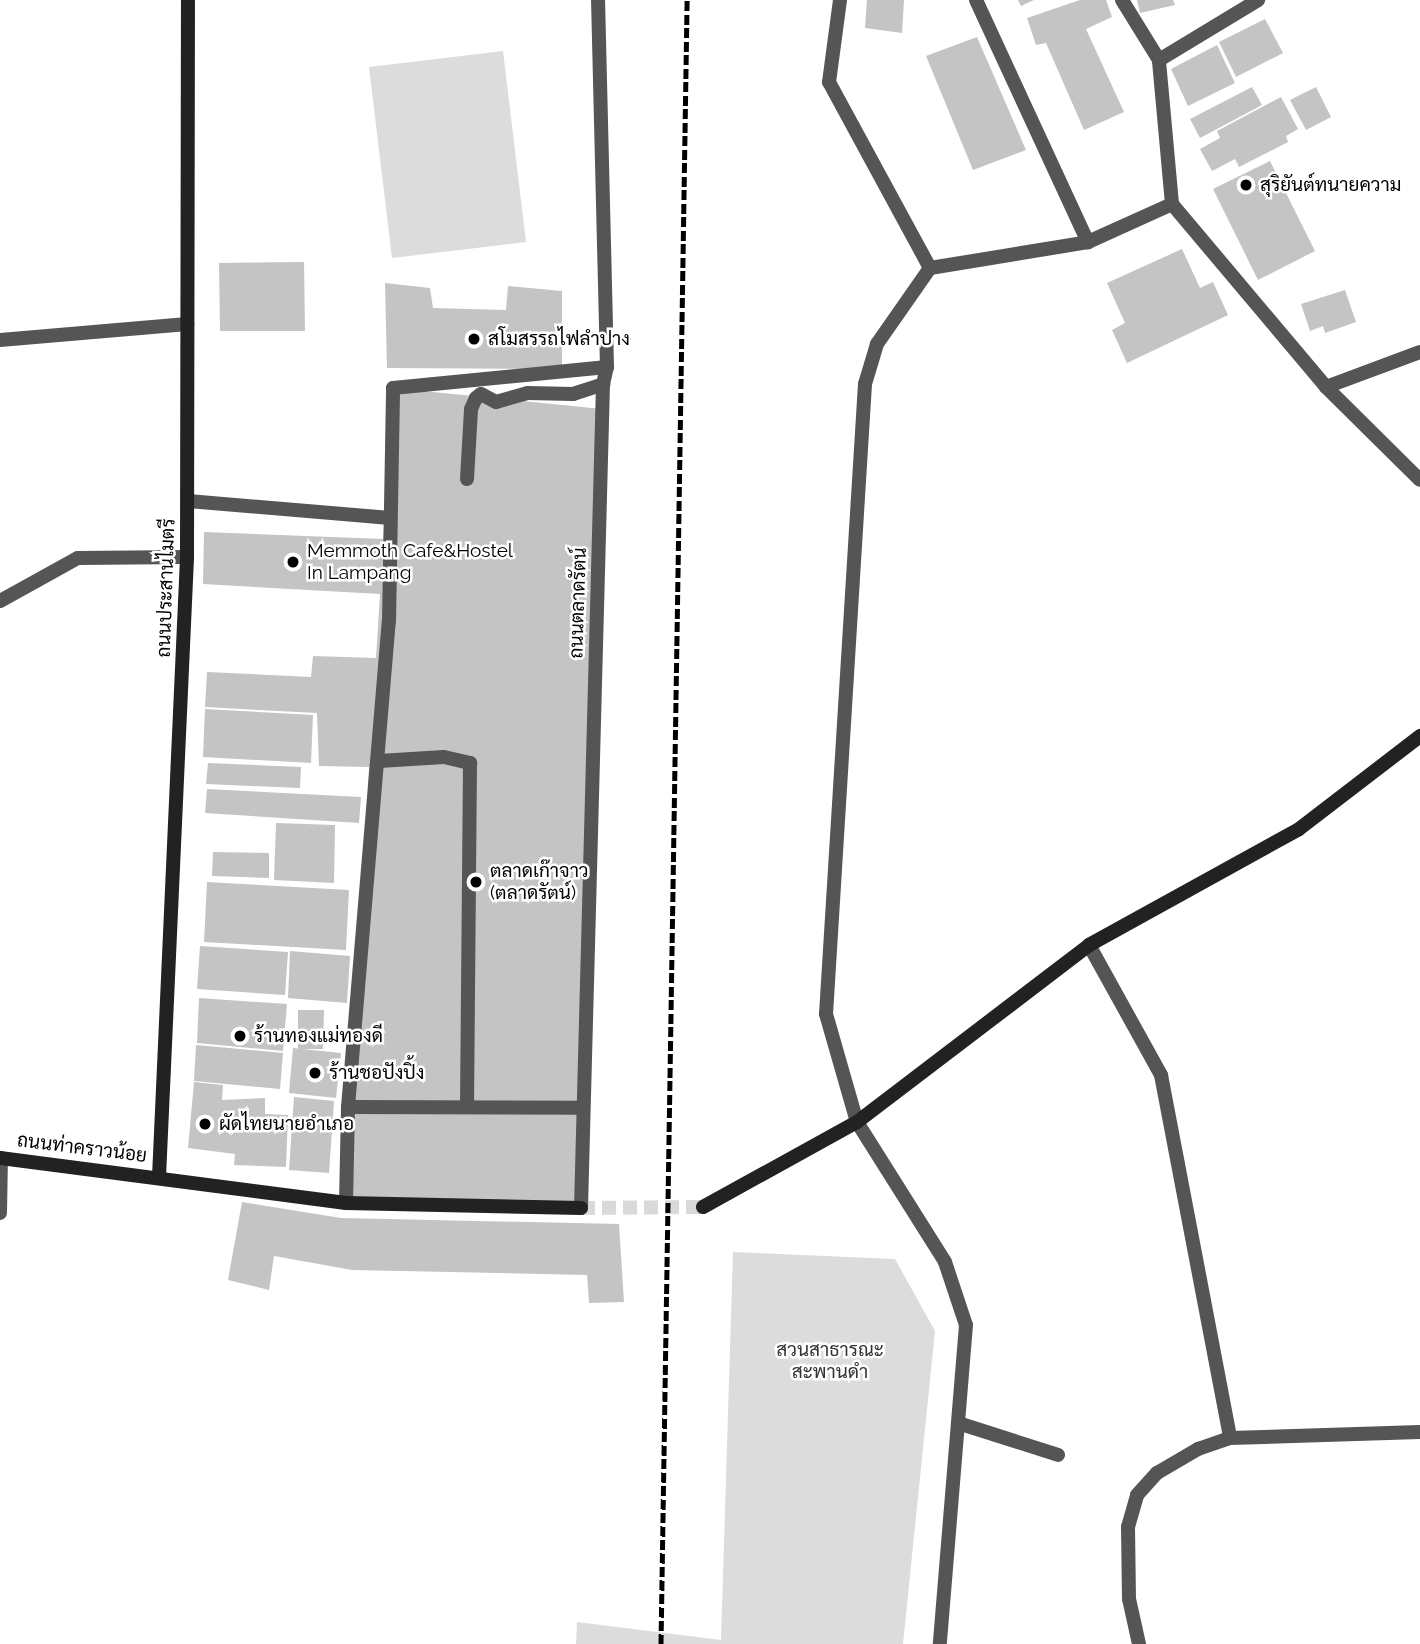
<!DOCTYPE html>
<html>
<head>
<meta charset="utf-8">
<style>
	body { margin:0 }
	#map { position:relative; width:1420px; height:1644px; overflow:hidden; background:#fff; font-family:Raleway,Sarabun,sans-serif }
	div>[style] { position:absolute }
	[style*='--x'] { left:calc(var(--x)*1px); top:calc(var(--y)*1px); width:calc(var(--w)*1px); rotate:calc(var(--a)*1deg) }
	.green>* { inset:0; background:#dcdcdc }
	.building>* { inset:0; background:#c4c4c4 }
	.secondary-tunnel>* { height:14px; margin-top:-7px; transform-origin:0; background:repeating-linear-gradient(90deg,#d9d9d9 0 14px,transparent 0 21px) }
	.lane>* { height:14px; margin:-7px; padding:0 7px; transform-origin:7px; border-radius:7px; background:#555 }
	.street>* { height:14px; margin:-7px; padding:0 7px; transform-origin:7px; border-radius:7px; background:#555 }
	.secondary>* { height:14px; margin:-7px; padding:0 7px; transform-origin:7px; border-radius:7px; background:#222 }
	.rail>* { height:5px; margin-top:-2.5px; transform-origin:0; background:repeating-linear-gradient(90deg,#000 0 10px,transparent 0 13.5px) }
	.dots>* { width:19px; height:19px; translate:-50% -50%; box-sizing:border-box; border:4px solid #fff; border-radius:50% }
	span { translate:-50% -50%; white-space:nowrap; text-align:center; line-height:1.15; -webkit-text-stroke:5px #fff; paint-order:stroke }
	.poi-label { font-size:19px; color:#000 }
	.left { translate:0 -50%; text-align:left }
	.street-label { font-size:19px; color:#000 }
	.park-label { font-size:19px; color:#333 }
</style>
</head>
<body>
<div id="map">
	<div class="green">
		<i style="clip-path:polygon(503px 51px,526px 242px,392px 258px,369px 67px)"></i>
		<i style="clip-path:polygon(733px 1252px,895px 1259px,935px 1331px,903px 1644px,576px 1644px,577px 1622px,721px 1640px)"></i>
	</div>
	<div class="building">
		<i style="clip-path:polygon(867px 0,904px 0,902px 33px,865px 28px)"></i>
		<i style="clip-path:polygon(1018px 0,1034px 0,1021px 6px)"></i>
		<i style="clip-path:polygon(1080px 0,1106px 0,1112px 17px,1086px 29px,1124px 112px,1084px 130px,1046px 43px,1036px 45px,1027px 18px)"></i>
		<i style="clip-path:polygon(1137px 0,1173px 0,1175px 5px,1140px 13px)"></i>
		<i style="clip-path:polygon(1265px 19px,1283px 53px,1236px 77px,1219px 42px)"></i>
		<i style="clip-path:polygon(977px 37px,1026px 150px,973px 170px,926px 56px)"></i>
		<i style="clip-path:polygon(1217px 45px,1235px 83px,1188px 106px,1171px 69px)"></i>
		<i style="clip-path:polygon(1252px 87px,1262px 105px,1200px 138px,1190px 119px)"></i>
		<i style="clip-path:polygon(1316px 87px,1331px 117px,1306px 130px,1290px 100px)"></i>
		<i style="clip-path:polygon(1281px 97px,1298px 129px,1286px 136px,1288px 142px,1239px 167px,1235px 159px,1212px 171px,1200px 149px,1220px 138px,1217px 131px)"></i>
		<i style="clip-path:polygon(1270px 161px,1315px 251px,1258px 280px,1213px 189px)"></i>
		<i style="clip-path:polygon(1182px 249px,1200px 288px,1213px 282px,1228px 315px,1127px 363px,1112px 330px,1125px 323px,1107px 283px)"></i>
		<i style="clip-path:polygon(304px 262px,305px 331px,220px 331px,219px 263px)"></i>
		<i style="clip-path:polygon(385px 283px,430px 288px,433px 308px,506px 310px,508px 286px,562px 291px,562px 369px,387px 368px)"></i>
		<i style="clip-path:polygon(1345px 290px,1356px 322px,1325px 333px,1323px 326px,1310px 331px,1301px 304px)"></i>
		<i style="clip-path:polygon(393px 388px,602px 409px,581px 1208px,346px 1203px,369px 767px,319px 766px,317px 713px,205px 707px,207px 672px,311px 677px,313px 656px,376px 658px,380px 594px,203px 584px,204px 532px,383px 539px)"></i>
		<i style="clip-path:polygon(205px 709px,313px 715px,311px 763px,203px 757px)"></i>
		<i style="clip-path:polygon(208px 763px,301px 767px,300px 788px,206px 784px)"></i>
		<i style="clip-path:polygon(207px 789px,361px 797px,359px 823px,205px 813px)"></i>
		<i style="clip-path:polygon(276px 823px,335px 825px,334px 883px,274px 880px)"></i>
		<i style="clip-path:polygon(213px 852px,269px 853px,269px 878px,212px 876px)"></i>
		<i style="clip-path:polygon(207px 882px,349px 890px,346px 950px,204px 942px)"></i>
		<i style="clip-path:polygon(200px 946px,288px 952px,285px 995px,197px 989px)"></i>
		<i style="clip-path:polygon(290px 951px,350px 956px,347px 1003px,288px 998px)"></i>
		<i style="clip-path:polygon(199px 998px,287px 1004px,283px 1051px,197px 1043px)"></i>
		<i style="clip-path:polygon(298px 1010px,324px 1010px,323px 1049px,298px 1049px)"></i>
		<i style="clip-path:polygon(196px 1045px,283px 1053px,280px 1089px,194px 1081px)"></i>
		<i style="clip-path:polygon(293px 1048px,341px 1053px,336px 1098px,289px 1093px)"></i>
		<i style="clip-path:polygon(194px 1082px,223px 1085px,222px 1100px,265px 1098px,265px 1114px,288px 1115px,286px 1167px,234px 1165px,235px 1154px,188px 1148px)"></i>
		<i style="clip-path:polygon(294px 1097px,334px 1101px,329px 1173px,289px 1170px)"></i>
		<i style="clip-path:polygon(242px 1202px,341px 1218px,619px 1224px,624px 1302px,589px 1303px,587px 1275px,352px 1270px,274px 1256px,269px 1290px,228px 1280px)"></i>
	</div>
	<div class="secondary-tunnel">
		<i style="--x:581;--y:1208;--w:122;--a:-0.5"></i>
	</div>
	<div class="lane">
		<i style="--x:976;--y:0;--w:267;--a:65.2"></i>
		<i style="--x:1122;--y:0;--w:70;--a:58.3"></i>
		<i style="--x:467;--y:479;--w:70;--a:-86.7"></i>
		<i style="--x:471;--y:409;--w:12;--a:-66"></i>
		<i style="--x:476;--y:398;--w:6;--a:-39"></i>
		<i style="--x:481;--y:394;--w:17;--a:28"></i>
		<i style="--x:496;--y:402;--w:33;--a:-16"></i>
		<i style="--x:528;--y:393;--w:45;--a:1.3"></i>
		<i style="--x:573;--y:394;--w:32;--a:-18"></i>
		<i style="--x:379;--y:761;--w:65;--a:-3.5"></i>
		<i style="--x:444;--y:757;--w:27;--a:13"></i>
		<i style="--x:470;--y:763;--w:342;--a:90.5"></i>
		<i style="--x:348;--y:1107;--w:235;--a:0.2"></i>
		<i style="--x:346;--y:1203;--w:96;--a:-88.8"></i>
		<i style="--x:348;--y:1107;--w:487;--a:-85.2"></i>
		<i style="--x:958;--y:1423;--w:105;--a:17.7"></i>
	</div>
	<div class="street">
		<i style="--x:840;--y:0;--w:83;--a:97.6"></i>
		<i style="--x:829;--y:82;--w:212;--a:61.5"></i>
		<i style="--x:930;--y:268;--w:160;--a:-9.3"></i>
		<i style="--x:1088;--y:242;--w:92;--a:-24.3"></i>
		<i style="--x:1172;--y:204;--w:239;--a:49.9"></i>
		<i style="--x:1326;--y:387;--w:132;--a:44.7"></i>
		<i style="--x:1172;--y:204;--w:145;--a:-95.2"></i>
		<i style="--x:1159;--y:60;--w:116;--a:-31.2"></i>
		<i style="--x:930;--y:268;--w:93;--a:124.9"></i>
		<i style="--x:877;--y:344;--w:42;--a:106.7"></i>
		<i style="--x:865;--y:384;--w:631;--a:93.54"></i>
		<i style="--x:826;--y:1014;--w:112;--a:74"></i>
		<i style="--x:857;--y:1122;--w:165;--a:57.8"></i>
		<i style="--x:945;--y:1262;--w:66;--a:71.6"></i>
		<i style="--x:966;--y:1325;--w:320;--a:94.7"></i>
		<i style="--x:0;--y:340;--w:188;--a:-4.9"></i>
		<i style="--x:1326;--y:387;--w:100;--a:-20.4"></i>
		<i style="--x:188;--y:501;--w:203;--a:4.8"></i>
		<i style="--x:0;--y:601;--w:89;--a:-28.9"></i>
		<i style="--x:78;--y:558;--w:109;--a:-0.5"></i>
		<i style="--x:389;--y:622;--w:234;--a:-89"></i>
		<i style="--x:393;--y:388;--w:215;--a:-5.6"></i>
		<i style="--x:1089;--y:945;--w:149;--a:61"></i>
		<i style="--x:1161;--y:1075;--w:369;--a:79.2"></i>
		<i style="--x:581;--y:1208;--w:824;--a:-88.47"></i>
		<i style="--x:603;--y:384;--w:17;--a:-77"></i>
		<i style="--x:607;--y:367;--w:367;--a:-91.4"></i>
		<i style="--x:0;--y:1213;--w:55;--a:-89"></i>
		<i style="--x:1139;--y:1644;--w:46;--a:-102.5"></i>
		<i style="--x:1129;--y:1599;--w:72;--a:-90.8"></i>
		<i style="--x:1128;--y:1527;--w:33;--a:-74"></i>
		<i style="--x:1137;--y:1495;--w:30;--a:-48"></i>
		<i style="--x:1157;--y:1473;--w:48;--a:-30.3"></i>
		<i style="--x:1198;--y:1449;--w:34;--a:-19"></i>
		<i style="--x:1230;--y:1438;--w:190;--a:-1.8"></i>
	</div>
	<div class="secondary">
		<i style="--x:0;--y:1158;--w:349;--a:7.4"></i>
		<i style="--x:346;--y:1203;--w:235;--a:1.2"></i>
		<i style="--x:159;--y:1177;--w:621;--a:-87.41"></i>
		<i style="--x:187;--y:557;--w:557;--a:-89.9"></i>
		<i style="--x:703;--y:1207;--w:176;--a:-28.9"></i>
		<i style="--x:857;--y:1122;--w:292;--a:-37.3"></i>
		<i style="--x:1089;--y:945;--w:240;--a:-28.9"></i>
		<i style="--x:1299;--y:829;--w:153;--a:-37.5"></i>
	</div>
	<div class="rail">
		<i style="--x:661;--y:1644;--w:1644;--a:-89.09"></i>
	</div>
	<div class="dots">
		<i style="left:1246px;top:185px;background:#000"></i>
		<i style="left:474px;top:339px;background:#000"></i>
		<i style="left:293px;top:562px;background:#000"></i>
		<i style="left:476px;top:882px;background:#000"></i>
		<i style="left:240px;top:1036px;background:#000"></i>
		<i style="left:315px;top:1073px;background:#000"></i>
		<i style="left:205px;top:1124px;background:#000"></i>
	</div>
	<div class="poi-label">
		<span class="left" style="left:1260px;top:185px">สุริยันต์ทนายความ</span>
		<span class="left" style="left:488px;top:339px">สโมสรรถไฟลำปาง</span>
		<span class="left" style="left:307px;top:562px">Memmoth Cafe&amp;Hostel<br>In Lampang</span>
		<span class="left" style="left:490px;top:882px">ตลาดเก๊าจาว<br>(ตลาดรัตน์)</span>
		<span class="left" style="left:254px;top:1036px">ร้านทองแม่ทองดี</span>
		<span class="left" style="left:329px;top:1073px">ร้านชอปังปิ้ง</span>
		<span class="left" style="left:219px;top:1124px">ผัดไทยนายอำเภอ</span>
	</div>
	<div class="street-label">
		<span style="left:166px;top:588px;rotate:-88deg">ถนนประสานไมตรี</span>
		<span style="left:578px;top:603px;rotate:-88deg">ถนนตลาดรัตน์</span>
		<span style="left:82px;top:1148px;rotate:7deg">ถนนท่าคราวน้อย</span>
	</div>
	<div class="park-label">
		<span style="left:830px;top:1361px">สวนสาธารณะ<br>สะพานดำ</span>
	</div>
</div>
</body>
</html>
